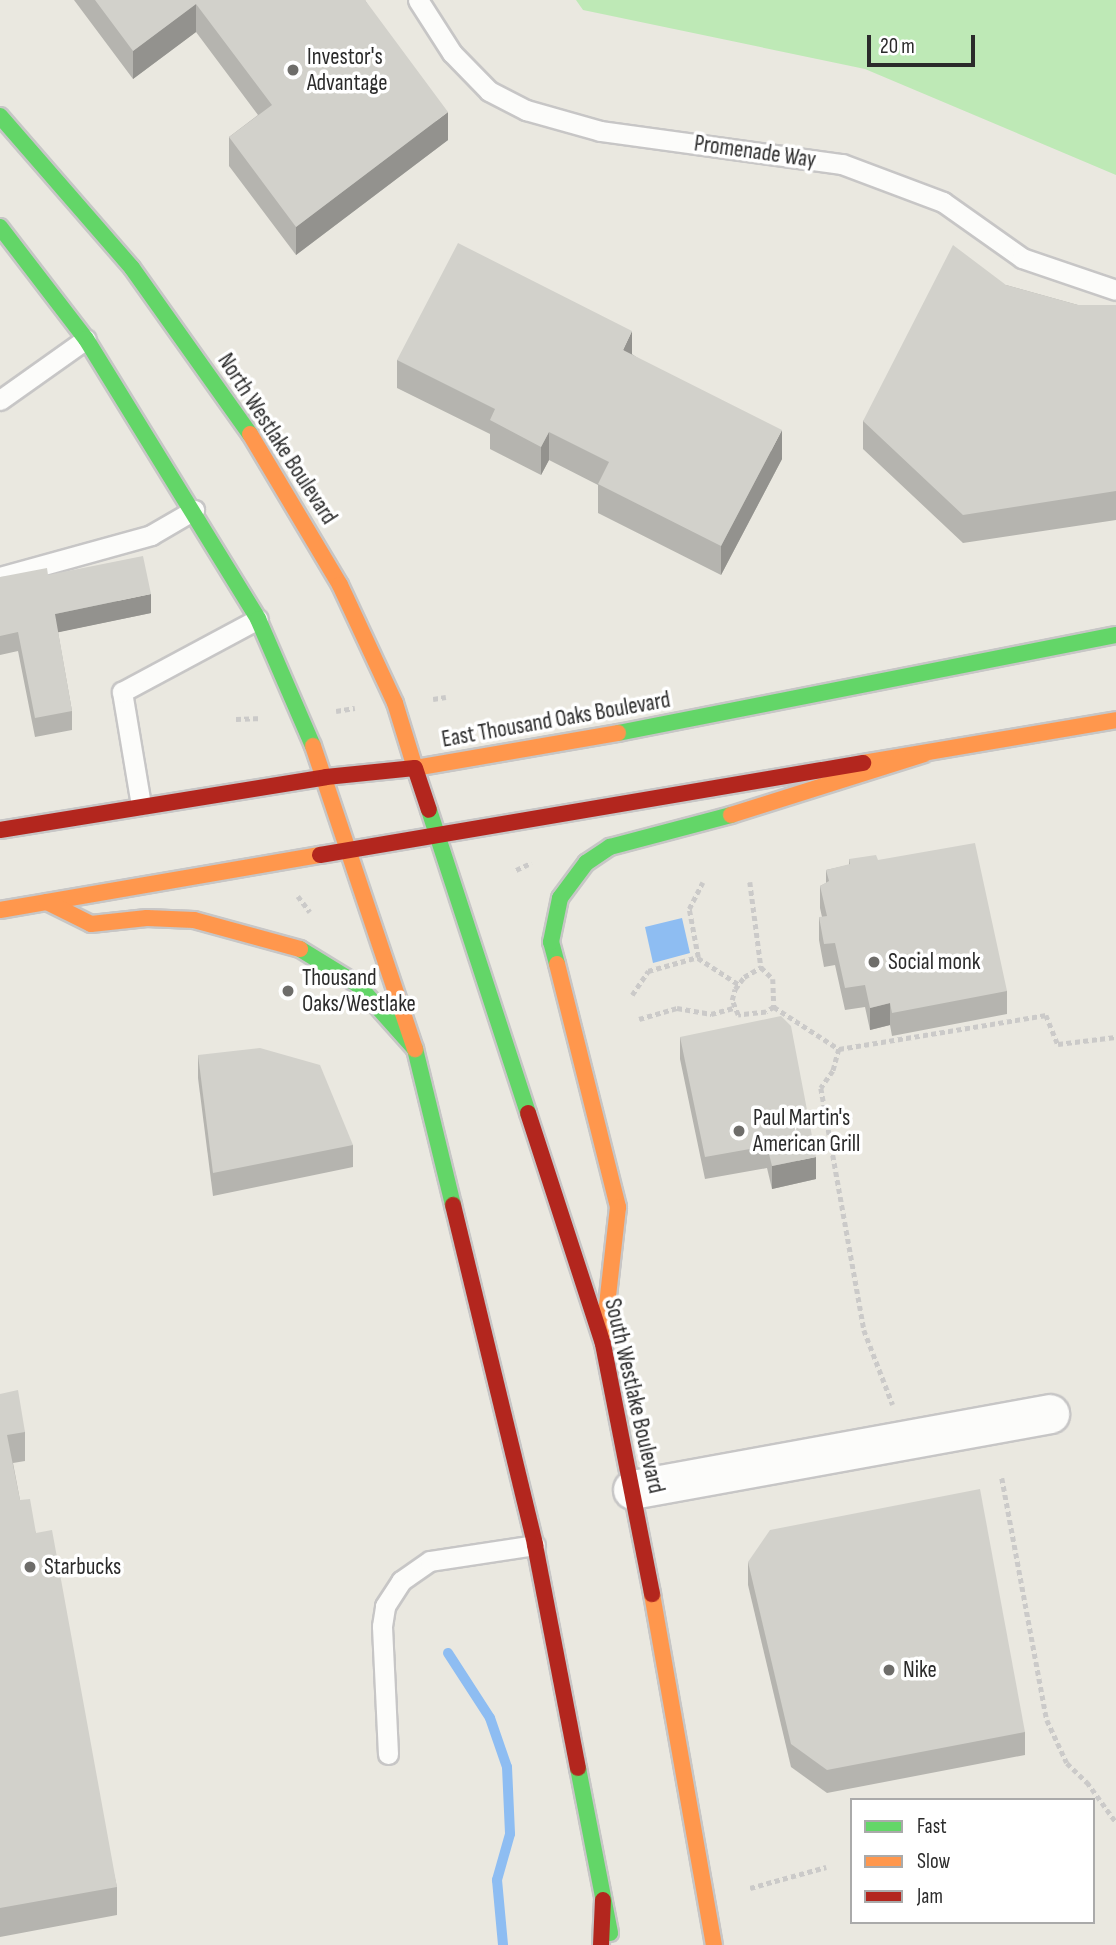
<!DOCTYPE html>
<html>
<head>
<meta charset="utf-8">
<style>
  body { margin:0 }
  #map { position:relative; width:1116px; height:1945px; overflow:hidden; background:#eae8e0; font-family:"Sofia Sans Condensed",sans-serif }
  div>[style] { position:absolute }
  .green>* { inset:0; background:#bee9b6 }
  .water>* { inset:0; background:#8ebdf2 }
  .stream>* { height:10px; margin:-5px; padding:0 5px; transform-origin:5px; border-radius:5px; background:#8ebdf2 }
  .path>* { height:4.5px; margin-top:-2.25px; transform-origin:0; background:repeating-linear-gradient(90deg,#cbcac9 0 5px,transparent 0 8.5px) }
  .roads { filter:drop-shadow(2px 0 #c7c6c6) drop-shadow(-2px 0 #c7c6c6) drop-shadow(0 2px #c7c6c6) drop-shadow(0 -2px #c7c6c6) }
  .lane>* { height:19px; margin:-9.5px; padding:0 9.5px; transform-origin:9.5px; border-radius:9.5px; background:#fcfcfa }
  .street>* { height:38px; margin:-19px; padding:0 19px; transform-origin:19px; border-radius:19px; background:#fcfcfa }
  .fast>* { height:16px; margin:-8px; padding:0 8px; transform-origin:8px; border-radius:8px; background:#63d668 }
  .slow>* { height:16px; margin:-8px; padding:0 8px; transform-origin:8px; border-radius:8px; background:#ff974d }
  .jam>* { height:16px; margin:-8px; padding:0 8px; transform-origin:8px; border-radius:8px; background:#b3261e }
  .wall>* { inset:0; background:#b5b4af }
  .shaded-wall>* { inset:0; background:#93928e }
  .building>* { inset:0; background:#d2d1cb }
  .dots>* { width:19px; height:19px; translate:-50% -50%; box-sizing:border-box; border:4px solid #fff; border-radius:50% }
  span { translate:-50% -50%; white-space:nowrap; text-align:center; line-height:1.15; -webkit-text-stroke:7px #fff; paint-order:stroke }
  .poi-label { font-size:23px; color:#2b2b2b }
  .left { translate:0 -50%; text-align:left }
  .street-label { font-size:23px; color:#2b2b2b }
  .legend { position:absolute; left:850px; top:1798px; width:245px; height:126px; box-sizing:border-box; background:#fff; border:2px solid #aaa; margin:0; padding:9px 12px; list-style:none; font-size:21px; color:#2b2b2b }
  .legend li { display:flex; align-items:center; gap:14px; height:35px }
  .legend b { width:35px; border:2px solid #aaa }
  .scale { position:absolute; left:867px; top:35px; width:108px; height:32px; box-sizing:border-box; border:4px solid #2b2b2b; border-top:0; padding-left:9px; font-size:21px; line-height:24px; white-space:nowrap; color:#2b2b2b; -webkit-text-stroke:5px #fff; paint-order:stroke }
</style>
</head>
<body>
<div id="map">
  <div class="green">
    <div style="clip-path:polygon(576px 0,1116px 0,1116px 175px,865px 69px,583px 10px)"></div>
  </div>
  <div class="water">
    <div style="clip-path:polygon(682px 918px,690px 953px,653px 963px,645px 927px)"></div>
  </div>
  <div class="stream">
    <div style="left:448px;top:1653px;width:77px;rotate:57.1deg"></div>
    <div style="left:490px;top:1718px;width:52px;rotate:70.9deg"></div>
    <div style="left:507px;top:1767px;width:67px;rotate:87.4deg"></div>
    <div style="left:510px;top:1834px;width:48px;rotate:105.8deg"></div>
    <div style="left:497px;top:1880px;width:65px;rotate:84.7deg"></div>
  </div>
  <div class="path">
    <div style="left:433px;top:699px;width:13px;rotate:-9deg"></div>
    <div style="left:336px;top:711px;width:19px;rotate:-9deg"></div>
    <div style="left:236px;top:719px;width:25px;rotate:-2deg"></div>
    <div style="left:516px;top:870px;width:17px;rotate:-25deg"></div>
    <div style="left:750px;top:882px;width:86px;rotate:82.6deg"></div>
    <div style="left:298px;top:896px;width:20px;rotate:53deg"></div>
    <div style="left:698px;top:958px;width:48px;rotate:33deg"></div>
    <div style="left:761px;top:967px;width:17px;rotate:45deg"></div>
    <div style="left:773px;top:979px;width:28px;rotate:88deg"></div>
    <div style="left:774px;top:1007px;width:9px;rotate:148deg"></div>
    <div style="left:766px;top:1012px;width:28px;rotate:174deg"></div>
    <div style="left:738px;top:1015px;width:16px;rotate:-112deg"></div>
    <div style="left:732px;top:1000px;width:11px;rotate:-75deg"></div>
    <div style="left:735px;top:989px;width:15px;rotate:-53deg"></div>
    <div style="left:744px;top:977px;width:20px;rotate:-30deg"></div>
    <div style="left:632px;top:995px;width:29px;rotate:-56deg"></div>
    <div style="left:648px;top:971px;width:52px;rotate:-15.6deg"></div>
    <div style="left:698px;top:957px;width:49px;rotate:-100.6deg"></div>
    <div style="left:689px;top:909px;width:30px;rotate:-63deg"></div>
    <div style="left:774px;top:1007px;width:77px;rotate:32.9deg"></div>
    <div style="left:839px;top:1049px;width:210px;rotate:-9.3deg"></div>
    <div style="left:1046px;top:1015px;width:31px;rotate:68deg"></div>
    <div style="left:1058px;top:1044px;width:58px;rotate:-6.9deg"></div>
    <div style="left:639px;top:1019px;width:40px;rotate:-16deg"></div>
    <div style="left:677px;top:1008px;width:35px;rotate:10deg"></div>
    <div style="left:711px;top:1014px;width:23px;rotate:-15deg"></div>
    <div style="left:839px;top:1049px;width:23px;rotate:105deg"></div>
    <div style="left:833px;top:1071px;width:21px;rotate:125deg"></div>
    <div style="left:821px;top:1088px;width:246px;rotate:79.9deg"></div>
    <div style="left:864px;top:1330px;width:80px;rotate:68.9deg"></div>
    <div style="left:1002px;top:1478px;width:246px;rotate:79.5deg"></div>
    <div style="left:1047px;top:1720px;width:47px;rotate:65.1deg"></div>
    <div style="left:1067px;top:1763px;width:28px;rotate:44deg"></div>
    <div style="left:1087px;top:1782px;width:49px;rotate:54.1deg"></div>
    <div style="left:750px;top:1888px;width:79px;rotate:-15.4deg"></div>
  </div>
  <div class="roads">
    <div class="lane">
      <div style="left:418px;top:0;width:63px;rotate:57.3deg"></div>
      <div style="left:452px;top:53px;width:53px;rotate:45.8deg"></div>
      <div style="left:489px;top:91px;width:42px;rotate:27.2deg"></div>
      <div style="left:526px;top:110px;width:77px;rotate:15.8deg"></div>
      <div style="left:600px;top:131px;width:244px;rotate:7.8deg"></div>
      <div style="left:842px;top:164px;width:108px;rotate:20.6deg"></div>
      <div style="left:943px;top:202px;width:97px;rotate:35.3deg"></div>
      <div style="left:1022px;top:258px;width:99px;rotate:18.8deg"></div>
      <div style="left:0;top:400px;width:105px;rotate:-35.3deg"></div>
      <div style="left:0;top:577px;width:157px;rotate:-15.5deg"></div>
      <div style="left:151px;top:535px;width:50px;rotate:-30.2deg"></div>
      <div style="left:141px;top:805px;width:115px;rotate:-99.5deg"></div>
      <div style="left:122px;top:692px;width:154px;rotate:-28.2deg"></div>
      <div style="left:388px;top:1754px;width:128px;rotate:-92.7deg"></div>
      <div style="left:382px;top:1626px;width:20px;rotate:-81deg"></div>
      <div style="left:385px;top:1606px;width:30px;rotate:-57deg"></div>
      <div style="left:401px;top:1581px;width:35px;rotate:-35deg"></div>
      <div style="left:430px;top:1561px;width:106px;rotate:-8.7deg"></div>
    </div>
    <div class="street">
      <div style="left:633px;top:1490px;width:424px;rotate:-10.3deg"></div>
    </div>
    <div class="fast">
      <div style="left:0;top:116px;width:201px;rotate:49deg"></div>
      <div style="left:132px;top:268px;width:204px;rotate:54.6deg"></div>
      <div style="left:0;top:227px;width:141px;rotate:52.5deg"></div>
      <div style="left:86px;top:339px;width:329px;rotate:58.4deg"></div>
      <div style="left:258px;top:619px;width:138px;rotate:66.6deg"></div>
      <div style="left:618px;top:733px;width:508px;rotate:-11.13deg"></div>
      <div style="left:429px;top:810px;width:319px;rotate:71.9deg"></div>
      <div style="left:300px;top:949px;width:67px;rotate:31.6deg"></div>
      <div style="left:357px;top:984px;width:87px;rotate:48.3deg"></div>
      <div style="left:415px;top:1049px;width:161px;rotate:76.3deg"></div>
      <div style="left:557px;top:964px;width:23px;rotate:-105deg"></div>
      <div style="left:551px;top:942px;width:45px;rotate:-78.4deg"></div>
      <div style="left:560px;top:898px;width:44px;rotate:-53.4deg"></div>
      <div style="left:586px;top:863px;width:29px;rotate:-34deg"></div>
      <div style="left:610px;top:847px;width:125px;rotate:-14.8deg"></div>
      <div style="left:578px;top:1768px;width:168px;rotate:79deg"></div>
    </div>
    <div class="slow">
      <div style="left:250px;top:434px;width:176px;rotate:59.2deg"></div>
      <div style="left:340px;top:585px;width:130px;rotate:65deg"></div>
      <div style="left:395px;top:703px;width:68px;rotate:72.9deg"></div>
      <div style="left:415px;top:768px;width:206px;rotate:-9.8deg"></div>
      <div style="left:313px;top:746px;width:320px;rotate:71.4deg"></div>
      <div style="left:863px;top:763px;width:257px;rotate:-9.6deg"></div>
      <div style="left:731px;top:815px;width:202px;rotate:-17.5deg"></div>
      <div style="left:47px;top:902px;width:277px;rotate:-9.8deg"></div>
      <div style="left:0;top:910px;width:48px;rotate:-9.7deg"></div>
      <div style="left:47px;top:902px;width:49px;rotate:26.6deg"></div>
      <div style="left:91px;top:924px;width:56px;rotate:-6.1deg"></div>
      <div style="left:147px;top:918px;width:47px;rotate:2.4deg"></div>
      <div style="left:194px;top:920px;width:110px;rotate:15.3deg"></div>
      <div style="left:557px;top:964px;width:251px;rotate:75.9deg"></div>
      <div style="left:618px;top:1207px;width:126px;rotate:96.4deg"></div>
      <div style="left:652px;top:1594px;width:356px;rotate:80deg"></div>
    </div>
    <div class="jam">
      <div style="left:0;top:830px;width:330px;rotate:-9.2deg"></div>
      <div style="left:326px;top:777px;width:89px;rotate:-5.8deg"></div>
      <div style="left:415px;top:768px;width:44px;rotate:71.6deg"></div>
      <div style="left:320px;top:855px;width:551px;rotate:-9.62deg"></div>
      <div style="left:528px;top:1113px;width:243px;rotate:72deg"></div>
      <div style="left:603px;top:1344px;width:255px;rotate:78.9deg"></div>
      <div style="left:453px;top:1205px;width:350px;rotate:76.4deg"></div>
      <div style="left:535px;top:1545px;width:227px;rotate:79.1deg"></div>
      <div style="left:601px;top:1945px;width:45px;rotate:-87.5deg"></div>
    </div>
  </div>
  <div class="wall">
    <div style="clip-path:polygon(74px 0,365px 0,448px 140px,296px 255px,229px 166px,229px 137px,258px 115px,196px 32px,133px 79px)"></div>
    <div style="clip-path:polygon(1006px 285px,1078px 305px,1116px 305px,1116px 520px,963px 543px,863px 449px,863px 421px)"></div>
    <div style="clip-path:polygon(632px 354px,782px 459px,721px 575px,598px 513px,598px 485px,549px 460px,541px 475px,490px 449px,490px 434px,397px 388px,397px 360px)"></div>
    <div style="clip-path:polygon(48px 575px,151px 613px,58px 632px,72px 711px,72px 730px,35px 737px,18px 651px,0 655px,0 577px)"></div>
    <div style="clip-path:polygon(849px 859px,878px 860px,1007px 991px,1007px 1014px,892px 1036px,890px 1025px,870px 1030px,865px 1007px,845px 1010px,835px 965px,824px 967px,819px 940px,819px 917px,822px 917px,820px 908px,820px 886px,826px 883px,826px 870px,849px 865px)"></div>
    <div style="clip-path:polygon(680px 1037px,816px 1179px,772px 1189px,767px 1168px,705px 1179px,680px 1059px)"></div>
    <div style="clip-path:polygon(198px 1055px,353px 1145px,353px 1167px,213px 1196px,198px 1078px)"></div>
    <div style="clip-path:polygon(0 1394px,25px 1432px,25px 1461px,13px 1463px,20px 1500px,36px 1533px,117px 1887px,117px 1915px,0 1937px)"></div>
    <div style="clip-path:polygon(748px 1562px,1025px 1732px,1025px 1755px,827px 1793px,791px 1767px,748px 1585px)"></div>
  </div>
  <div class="shaded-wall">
    <div style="clip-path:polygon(196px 4px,196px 32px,133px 79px,133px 51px)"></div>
    <div style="clip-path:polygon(448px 112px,448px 140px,296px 255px,296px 227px)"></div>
    <div style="clip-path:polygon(632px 331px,632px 360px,623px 350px)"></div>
    <div style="clip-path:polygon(782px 430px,782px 459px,721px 575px,721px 546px)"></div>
    <div style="clip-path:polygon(549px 432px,549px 460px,541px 475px,541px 447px)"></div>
    <div style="clip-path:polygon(151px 594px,151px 613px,55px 633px,55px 614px)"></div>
    <div style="clip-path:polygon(890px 1003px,890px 1025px,870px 1030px,870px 1008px)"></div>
    <div style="clip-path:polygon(816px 1157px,816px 1179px,772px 1189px,772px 1166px)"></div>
  </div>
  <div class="building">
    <div style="clip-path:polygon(95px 0,365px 0,448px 112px,296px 227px,229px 137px,272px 105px,196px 4px,133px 51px)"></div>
    <div style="clip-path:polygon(458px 243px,632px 331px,623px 350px,782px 430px,721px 546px,598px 484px,609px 462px,549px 432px,541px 447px,490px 420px,495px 409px,397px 360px)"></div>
    <div style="clip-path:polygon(953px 245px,1006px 285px,1078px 305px,1116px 305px,1116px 491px,963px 515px,863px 421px)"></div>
    <div style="clip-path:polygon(143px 556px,151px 594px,55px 614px,72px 711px,35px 718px,18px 632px,0 636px,0 577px,47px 568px,48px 575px)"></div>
    <div style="clip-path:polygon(975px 843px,1007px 991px,892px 1013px,890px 1003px,870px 1008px,865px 985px,845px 988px,835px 943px,824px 944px,819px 917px,827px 916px,820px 886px,829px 881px,826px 870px,850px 864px,849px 859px,876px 855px,878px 860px)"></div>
    <div style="clip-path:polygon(781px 1016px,791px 1026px,816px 1157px,772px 1166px,767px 1146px,705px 1157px,680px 1037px)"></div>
    <div style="clip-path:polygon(260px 1048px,320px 1065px,353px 1145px,213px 1173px,198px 1055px)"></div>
    <div style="clip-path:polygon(18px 1390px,25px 1432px,7px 1435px,20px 1500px,30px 1499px,36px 1533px,52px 1530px,117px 1887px,0 1908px,0 1394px)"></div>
    <div style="clip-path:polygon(980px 1489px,1025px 1732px,827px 1770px,791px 1744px,748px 1562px,770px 1530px)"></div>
  </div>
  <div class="dots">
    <div style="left:293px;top:70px;background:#6e6d6a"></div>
    <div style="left:874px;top:962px;background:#6e6d6a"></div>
    <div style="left:288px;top:991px;background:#6e6d6a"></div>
    <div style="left:739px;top:1131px;background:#6e6d6a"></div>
    <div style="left:30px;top:1567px;background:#6e6d6a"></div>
    <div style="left:889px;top:1670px;background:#6e6d6a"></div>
  </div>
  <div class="poi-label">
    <span class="left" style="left:307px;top:70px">Investor's<br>Advantage</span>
    <span class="left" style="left:888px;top:962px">Social monk</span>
    <span class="left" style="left:302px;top:991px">Thousand<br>Oaks/Westlake</span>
    <span class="left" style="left:753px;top:1131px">Paul Martin's<br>American Grill</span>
    <span class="left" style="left:44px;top:1567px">Starbucks</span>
    <span class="left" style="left:903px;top:1670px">Nike</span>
  </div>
  <div class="street-label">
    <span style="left:755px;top:152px;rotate:8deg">Promenade Way</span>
    <span style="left:277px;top:439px;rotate:57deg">North Westlake Boulevard</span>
    <span style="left:556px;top:720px;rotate:-10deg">East Thousand Oaks Boulevard</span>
    <span style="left:634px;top:1396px;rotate:77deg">South Westlake Boulevard</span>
  </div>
  <ul class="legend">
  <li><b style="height:9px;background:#63d668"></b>Fast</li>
  <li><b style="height:9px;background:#ff974d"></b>Slow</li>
  <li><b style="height:9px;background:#b3261e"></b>Jam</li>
  </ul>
  <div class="scale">20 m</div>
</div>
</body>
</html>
